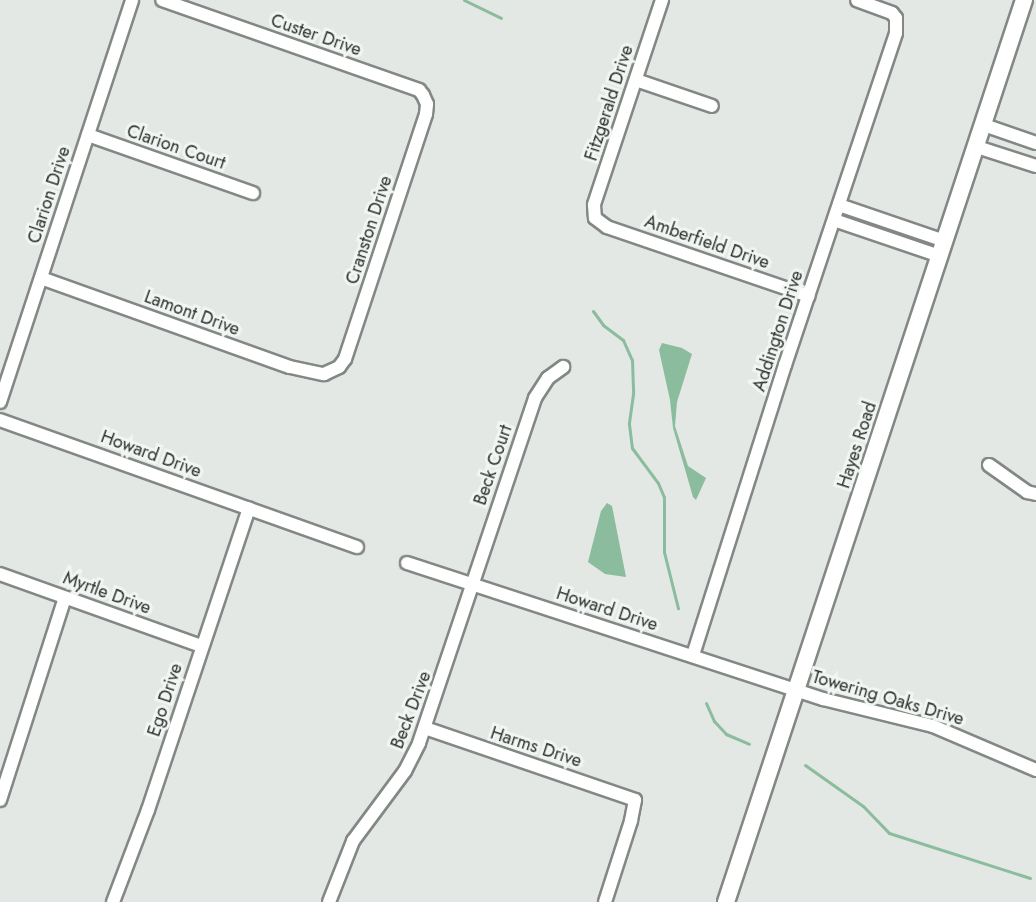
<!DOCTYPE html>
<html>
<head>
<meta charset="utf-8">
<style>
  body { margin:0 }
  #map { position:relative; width:1036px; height:902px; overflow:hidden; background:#e3e8e5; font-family:Jost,sans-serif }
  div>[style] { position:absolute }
  .water>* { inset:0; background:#8bbc9e }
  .stream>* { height:3px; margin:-1.5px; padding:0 1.5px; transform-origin:1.5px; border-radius:1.5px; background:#8bbc9e }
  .roads { filter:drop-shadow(2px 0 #838885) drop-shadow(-2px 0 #838885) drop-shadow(0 2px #838885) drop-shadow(0 -2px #838885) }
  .street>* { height:12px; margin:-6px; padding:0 6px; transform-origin:6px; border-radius:6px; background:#fff }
  .secondary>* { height:16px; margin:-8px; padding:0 8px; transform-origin:8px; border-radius:8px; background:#fff }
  span { translate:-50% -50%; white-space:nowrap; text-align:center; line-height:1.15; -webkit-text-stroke:6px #f1f6f2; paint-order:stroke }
  .street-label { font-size:18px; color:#2e302f }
</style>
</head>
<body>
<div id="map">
  <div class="water">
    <div style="clip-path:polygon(662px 343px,682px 348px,692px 354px,677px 402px,675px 426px,688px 466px,706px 478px,696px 500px,693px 497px,673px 428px,670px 400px,659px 350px)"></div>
    <div style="clip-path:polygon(607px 503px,612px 506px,626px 577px,605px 574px,588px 562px,601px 511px)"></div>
  </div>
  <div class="stream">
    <div style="left:464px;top:0;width:41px;rotate:25.9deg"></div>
    <div style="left:593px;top:311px;width:17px;rotate:54deg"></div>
    <div style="left:603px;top:325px;width:25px;rotate:37deg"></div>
    <div style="left:623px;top:340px;width:22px;rotate:66deg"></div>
    <div style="left:632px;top:360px;width:34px;rotate:88deg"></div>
    <div style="left:633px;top:394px;width:30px;rotate:98deg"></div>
    <div style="left:629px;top:424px;width:24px;rotate:83deg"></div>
    <div style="left:632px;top:448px;width:44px;rotate:53.4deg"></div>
    <div style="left:658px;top:483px;width:15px;rotate:67deg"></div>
    <div style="left:664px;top:497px;width:55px;rotate:90deg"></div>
    <div style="left:664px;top:552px;width:58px;rotate:76deg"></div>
    <div style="left:706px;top:703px;width:20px;rotate:66deg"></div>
    <div style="left:714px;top:721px;width:18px;rotate:47deg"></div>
    <div style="left:726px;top:734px;width:25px;rotate:23deg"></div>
    <div style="left:805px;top:765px;width:71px;rotate:35.3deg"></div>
    <div style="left:863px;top:806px;width:37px;rotate:46deg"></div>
    <div style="left:889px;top:833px;width:148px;rotate:17.7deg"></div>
  </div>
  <div class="roads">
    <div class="street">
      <div style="left:662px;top:0;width:216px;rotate:108.4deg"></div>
      <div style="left:594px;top:205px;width:13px;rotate:86deg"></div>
      <div style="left:595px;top:218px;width:15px;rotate:37deg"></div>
      <div style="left:607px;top:227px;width:213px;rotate:18.9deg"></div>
      <div style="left:636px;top:80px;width:80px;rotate:18.9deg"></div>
      <div style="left:984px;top:125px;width:55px;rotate:19.1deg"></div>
      <div style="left:88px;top:135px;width:175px;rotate:19.4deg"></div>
      <div style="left:977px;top:147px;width:62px;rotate:17.9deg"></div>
      <div style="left:839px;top:205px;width:112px;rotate:18.8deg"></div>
      <div style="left:834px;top:220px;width:112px;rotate:18.8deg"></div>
      <div style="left:41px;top:278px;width:264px;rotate:19.7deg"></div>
      <div style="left:290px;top:367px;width:35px;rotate:12deg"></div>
      <div style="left:324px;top:374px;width:17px;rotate:-25deg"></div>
      <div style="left:339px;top:367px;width:10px;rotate:-53deg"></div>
      <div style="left:345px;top:359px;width:258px;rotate:-71.7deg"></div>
      <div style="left:426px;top:114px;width:10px;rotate:-84deg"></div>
      <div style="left:427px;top:104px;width:10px;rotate:-114deg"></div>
      <div style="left:423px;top:95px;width:6px;rotate:-129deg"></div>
      <div style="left:419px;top:90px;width:272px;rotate:-160.7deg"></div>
      <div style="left:0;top:402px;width:423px;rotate:-71.8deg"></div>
      <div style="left:0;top:420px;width:379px;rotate:19.6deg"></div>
      <div style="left:989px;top:465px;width:47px;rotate:35.4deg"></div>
      <div style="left:1027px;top:492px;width:9px;rotate:13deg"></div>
      <div style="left:407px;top:563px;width:438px;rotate:18.1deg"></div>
      <div style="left:823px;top:699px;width:113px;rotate:13.8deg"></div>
      <div style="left:933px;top:726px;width:112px;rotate:23.1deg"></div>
      <div style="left:0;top:574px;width:214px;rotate:19.7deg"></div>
      <div style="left:693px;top:655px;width:304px;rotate:-72.4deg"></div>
      <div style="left:785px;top:365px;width:350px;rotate:-71.5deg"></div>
      <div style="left:896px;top:33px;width:15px;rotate:-90deg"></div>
      <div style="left:896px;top:18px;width:6px;rotate:-129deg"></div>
      <div style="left:892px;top:13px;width:37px;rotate:-160deg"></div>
      <div style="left:425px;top:728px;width:222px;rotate:18.9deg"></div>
      <div style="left:635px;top:800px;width:21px;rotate:101deg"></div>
      <div style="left:631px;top:821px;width:85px;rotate:107.8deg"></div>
      <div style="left:0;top:800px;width:212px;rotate:-72.2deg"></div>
      <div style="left:113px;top:902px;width:98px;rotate:-69.2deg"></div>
      <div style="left:148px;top:810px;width:318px;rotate:-71.5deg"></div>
      <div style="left:329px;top:902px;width:66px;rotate:-68.5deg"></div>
      <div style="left:353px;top:841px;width:87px;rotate:-53.4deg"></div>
      <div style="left:405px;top:771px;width:31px;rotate:-63deg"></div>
      <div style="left:419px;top:743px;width:364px;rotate:-71.4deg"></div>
      <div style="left:535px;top:398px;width:24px;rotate:-57deg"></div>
      <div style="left:548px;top:378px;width:19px;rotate:-36deg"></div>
    </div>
    <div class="secondary">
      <div style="left:726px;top:902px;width:950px;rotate:-71.72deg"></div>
    </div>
  </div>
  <div class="street-label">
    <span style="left:316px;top:35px;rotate:19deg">Custer Drive</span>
    <span style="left:609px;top:103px;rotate:-72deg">Fitzgerald Drive</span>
    <span style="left:176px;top:147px;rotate:19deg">Clarion Court</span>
    <span style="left:49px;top:195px;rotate:-72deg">Clarion Drive</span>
    <span style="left:369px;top:230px;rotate:-72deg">Cranston Drive</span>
    <span style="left:707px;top:242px;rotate:19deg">Amberfield Drive</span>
    <span style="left:192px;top:313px;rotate:20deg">Lamont Drive</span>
    <span style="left:778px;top:331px;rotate:-72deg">Addington Drive</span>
    <span style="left:857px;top:445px;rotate:-72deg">Hayes Road</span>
    <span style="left:151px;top:454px;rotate:20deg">Howard Drive</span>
    <span style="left:493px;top:465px;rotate:-71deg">Beck Court</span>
    <span style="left:107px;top:593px;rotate:20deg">Myrtle Drive</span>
    <span style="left:607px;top:609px;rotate:18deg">Howard Drive</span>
    <span style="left:888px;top:698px;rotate:16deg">Towering Oaks Drive</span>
    <span style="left:165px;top:700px;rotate:-72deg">Ego Drive</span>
    <span style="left:411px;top:710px;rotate:-69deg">Beck Drive</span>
    <span style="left:536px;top:747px;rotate:18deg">Harms Drive</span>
  </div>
</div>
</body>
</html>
